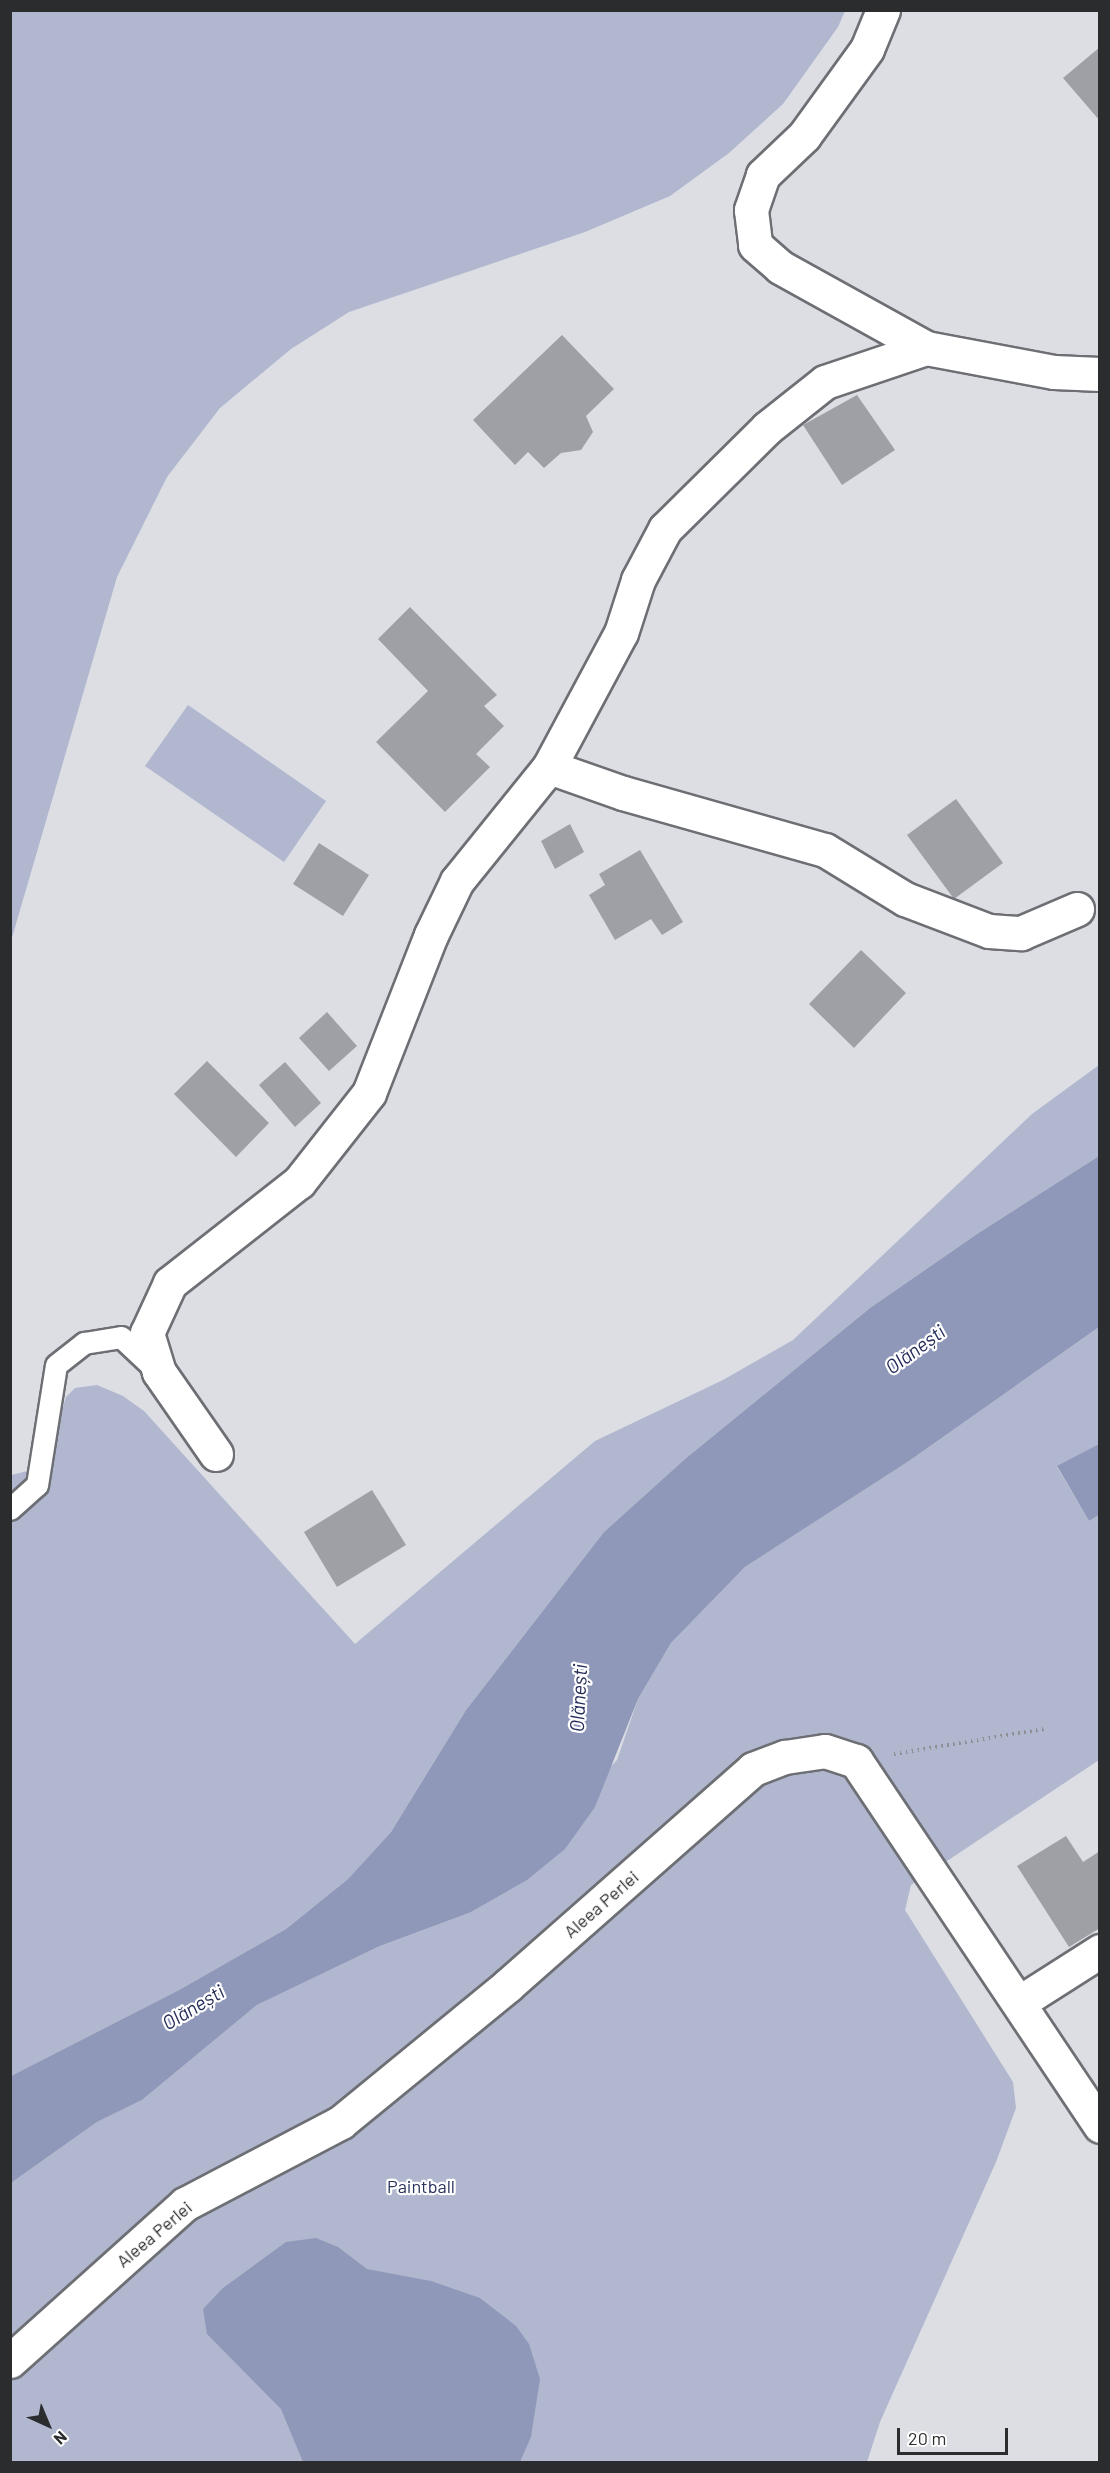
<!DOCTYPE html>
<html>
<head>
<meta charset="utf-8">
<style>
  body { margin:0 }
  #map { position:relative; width:1110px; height:2473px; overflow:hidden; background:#dcdee4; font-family:Barlow,sans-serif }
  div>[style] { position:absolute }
  .green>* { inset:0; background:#b0b7cf }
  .water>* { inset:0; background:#8f98b8 }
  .building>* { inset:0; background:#9ea0a6 }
  .path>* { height:4px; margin-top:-2px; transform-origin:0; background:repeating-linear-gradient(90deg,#8f9095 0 1.5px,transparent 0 6px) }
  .roads { filter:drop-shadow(2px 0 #6d6f74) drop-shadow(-2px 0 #6d6f74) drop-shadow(0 2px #6d6f74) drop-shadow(0 -2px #6d6f74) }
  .service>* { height:21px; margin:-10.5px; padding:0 10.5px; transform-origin:10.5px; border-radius:10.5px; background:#fff }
  .minor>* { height:33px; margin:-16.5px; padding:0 16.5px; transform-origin:16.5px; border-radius:16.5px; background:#fff }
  span { translate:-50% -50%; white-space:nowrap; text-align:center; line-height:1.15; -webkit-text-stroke:4.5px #fff; paint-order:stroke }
  .street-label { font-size:18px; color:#2b2c2e }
  .park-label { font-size:18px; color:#29325e }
  .water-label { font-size:20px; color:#252d59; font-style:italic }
  .frame { position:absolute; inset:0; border:12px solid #2b2c2e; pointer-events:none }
  .north { position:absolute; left:18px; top:2395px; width:60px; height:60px; -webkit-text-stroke:4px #fff; paint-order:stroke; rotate:136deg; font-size:16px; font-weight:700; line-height:24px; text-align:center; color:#2b2c2e }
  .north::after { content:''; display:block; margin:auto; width:21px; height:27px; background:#2b2c2e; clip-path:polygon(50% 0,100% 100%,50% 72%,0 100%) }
  .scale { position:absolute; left:897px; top:2428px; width:111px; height:27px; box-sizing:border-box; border:3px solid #2b2c2e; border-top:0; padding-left:8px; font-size:18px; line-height:21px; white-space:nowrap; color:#2b2c2e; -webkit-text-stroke:4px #fff; paint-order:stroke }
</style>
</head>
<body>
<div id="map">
  <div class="green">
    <div style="clip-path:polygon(11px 10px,845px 11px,838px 27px,783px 104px,729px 153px,670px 196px,585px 232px,349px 312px,291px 349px,220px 408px,167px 477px,117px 577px,11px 941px)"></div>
    <div style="clip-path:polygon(188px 705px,326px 801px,284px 862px,145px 766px)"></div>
    <div style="clip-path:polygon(1099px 1065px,1099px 1156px,977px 1234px,870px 1308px,685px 1459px,604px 1532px,466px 1710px,391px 1832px,348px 1879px,286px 1929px,179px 1990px,11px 2076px,11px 1475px,32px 1470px,48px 1455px,66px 1397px,75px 1388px,97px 1385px,123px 1396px,144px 1411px,355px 1644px,595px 1441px,723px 1380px,793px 1340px,1032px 1114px)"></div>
    <div style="clip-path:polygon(1099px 1327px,1099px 1444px,1057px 1467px,1089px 1521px,1099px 1515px,1099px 1760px,911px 1885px,905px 1910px,1013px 2082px,1016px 2108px,996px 2162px,880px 2422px,867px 2462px,11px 2462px,11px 2183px,97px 2122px,142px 2100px,257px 2005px,380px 1946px,469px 1913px,617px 1760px,638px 1699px,671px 1643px,745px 1567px,909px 1461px)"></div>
  </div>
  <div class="water">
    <div style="clip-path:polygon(1099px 1156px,1099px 1327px,909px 1461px,745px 1567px,671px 1643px,638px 1699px,595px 1807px,565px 1849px,527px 1880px,469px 1913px,380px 1946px,257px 2005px,142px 2100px,97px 2122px,11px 2183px,11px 2076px,179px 1990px,286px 1929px,348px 1879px,391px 1832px,466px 1710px,604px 1532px,685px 1459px,870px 1308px,977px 1234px)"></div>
    <div style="clip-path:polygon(1099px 1444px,1099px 1515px,1089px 1521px,1057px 1466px)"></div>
    <div style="clip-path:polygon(316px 2238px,338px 2247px,367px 2269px,431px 2281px,480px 2298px,516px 2326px,529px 2344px,540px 2379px,531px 2437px,520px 2462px,303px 2462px,281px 2409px,207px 2334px,203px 2309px,223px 2288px,286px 2242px)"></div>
  </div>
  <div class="building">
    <div style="clip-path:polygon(1100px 47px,1100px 121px,1063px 78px)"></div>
    <div style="clip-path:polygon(562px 335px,614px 389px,586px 416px,593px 432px,581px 450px,561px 453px,544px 468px,528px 452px,515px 465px,473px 420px)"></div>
    <div style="clip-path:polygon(857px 395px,895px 450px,842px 485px,803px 425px)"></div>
    <div style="clip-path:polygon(410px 607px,497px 695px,484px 706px,504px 726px,476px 754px,490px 767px,445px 812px,376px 742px,428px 691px,378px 639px)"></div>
    <div style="clip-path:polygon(956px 799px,1003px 863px,954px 899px,907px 835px)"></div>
    <div style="clip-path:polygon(570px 824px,584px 852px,555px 869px,541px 841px)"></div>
    <div style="clip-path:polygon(319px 843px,369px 875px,343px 916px,293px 884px)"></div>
    <div style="clip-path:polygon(640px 850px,683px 922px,662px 935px,651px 919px,615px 940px,589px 895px,605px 885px,599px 874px)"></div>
    <div style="clip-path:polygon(861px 950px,906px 993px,854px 1048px,809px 1004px)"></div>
    <div style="clip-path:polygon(327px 1012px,357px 1046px,329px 1071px,299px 1038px)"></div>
    <div style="clip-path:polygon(207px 1061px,269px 1123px,236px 1157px,174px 1094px)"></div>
    <div style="clip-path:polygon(285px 1062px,321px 1103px,295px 1127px,259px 1085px)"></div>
    <div style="clip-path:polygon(372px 1490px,406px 1545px,337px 1587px,304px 1532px)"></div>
    <div style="clip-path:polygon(1066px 1836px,1083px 1862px,1100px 1851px,1100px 1928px,1069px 1947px,1017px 1866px)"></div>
  </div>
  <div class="path">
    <div style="left:894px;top:1754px;width:152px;rotate:-9.5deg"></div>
  </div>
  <div class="roads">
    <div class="service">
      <div style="left:10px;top:1509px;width:36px;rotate:-42deg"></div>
      <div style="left:37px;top:1485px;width:121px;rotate:-81deg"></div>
      <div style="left:56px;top:1365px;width:36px;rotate:-38deg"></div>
      <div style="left:84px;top:1343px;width:37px;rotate:-9deg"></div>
      <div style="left:121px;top:1337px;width:48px;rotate:43.3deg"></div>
    </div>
    <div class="minor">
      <div style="left:883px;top:10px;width:42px;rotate:112.3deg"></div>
      <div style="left:867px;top:49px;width:107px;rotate:125.9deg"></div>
      <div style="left:804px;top:136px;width:57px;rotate:136.4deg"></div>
      <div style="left:763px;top:175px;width:37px;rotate:109deg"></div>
      <div style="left:751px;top:210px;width:35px;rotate:83deg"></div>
      <div style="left:755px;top:245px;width:33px;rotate:41deg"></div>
      <div style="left:780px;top:267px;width:167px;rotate:29deg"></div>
      <div style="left:549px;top:767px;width:78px;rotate:19.4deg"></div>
      <div style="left:623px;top:793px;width:210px;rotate:15.8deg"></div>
      <div style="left:825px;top:850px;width:94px;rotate:31.5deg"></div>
      <div style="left:905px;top:899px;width:90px;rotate:20.9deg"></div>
      <div style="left:989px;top:931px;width:32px;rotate:4deg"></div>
      <div style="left:1021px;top:933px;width:61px;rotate:-23.2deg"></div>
      <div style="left:216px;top:1454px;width:100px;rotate:-124.8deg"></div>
      <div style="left:159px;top:1372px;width:41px;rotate:-107.1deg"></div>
      <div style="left:147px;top:1333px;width:55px;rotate:-65.3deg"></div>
      <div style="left:170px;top:1283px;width:164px;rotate:-38.1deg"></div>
      <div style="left:299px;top:1182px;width:113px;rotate:-51.8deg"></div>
      <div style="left:369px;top:1093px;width:170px;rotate:-68.6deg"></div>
      <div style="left:431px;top:935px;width:60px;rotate:-64.3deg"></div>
      <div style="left:457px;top:881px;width:146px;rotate:-51.1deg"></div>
      <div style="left:549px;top:767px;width:152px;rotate:-61.8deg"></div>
      <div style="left:621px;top:633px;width:56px;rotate:-72.2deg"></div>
      <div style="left:638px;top:580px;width:58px;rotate:-62.1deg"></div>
      <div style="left:665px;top:529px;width:144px;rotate:-44.7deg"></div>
      <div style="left:767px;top:428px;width:74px;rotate:-38.4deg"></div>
      <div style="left:825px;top:382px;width:107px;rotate:-18.6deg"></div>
      <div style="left:926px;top:348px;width:130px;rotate:10.6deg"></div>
      <div style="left:1054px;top:372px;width:46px;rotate:2.5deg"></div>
      <div style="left:1020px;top:2002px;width:95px;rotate:-32.5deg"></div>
      <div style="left:10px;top:2361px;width:235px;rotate:-41.9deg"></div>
      <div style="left:185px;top:2204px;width:176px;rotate:-27.7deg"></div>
      <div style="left:341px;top:2122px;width:215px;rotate:-39.3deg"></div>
      <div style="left:507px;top:1986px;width:328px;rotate:-41.4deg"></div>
      <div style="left:753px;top:1769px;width:34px;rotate:-21deg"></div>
      <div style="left:785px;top:1757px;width:40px;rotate:-8.5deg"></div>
      <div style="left:825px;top:1751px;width:33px;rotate:18deg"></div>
      <div style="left:856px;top:1761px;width:439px;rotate:56.2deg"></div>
    </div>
  </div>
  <div class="street-label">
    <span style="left:601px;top:1904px;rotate:-41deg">Aleea Perlei</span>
    <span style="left:154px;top:2234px;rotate:-40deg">Aleea Perlei</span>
  </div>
  <div class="park-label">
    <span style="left:421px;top:2186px">Paintball</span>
  </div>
  <div class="water-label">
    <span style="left:915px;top:1349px;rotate:-36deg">Olănești</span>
    <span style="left:578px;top:1698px;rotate:-87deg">Olănești</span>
    <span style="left:193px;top:2007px;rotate:-31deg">Olănești</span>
  </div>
  <div class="frame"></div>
  <div class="north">N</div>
  <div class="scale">20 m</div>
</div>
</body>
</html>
